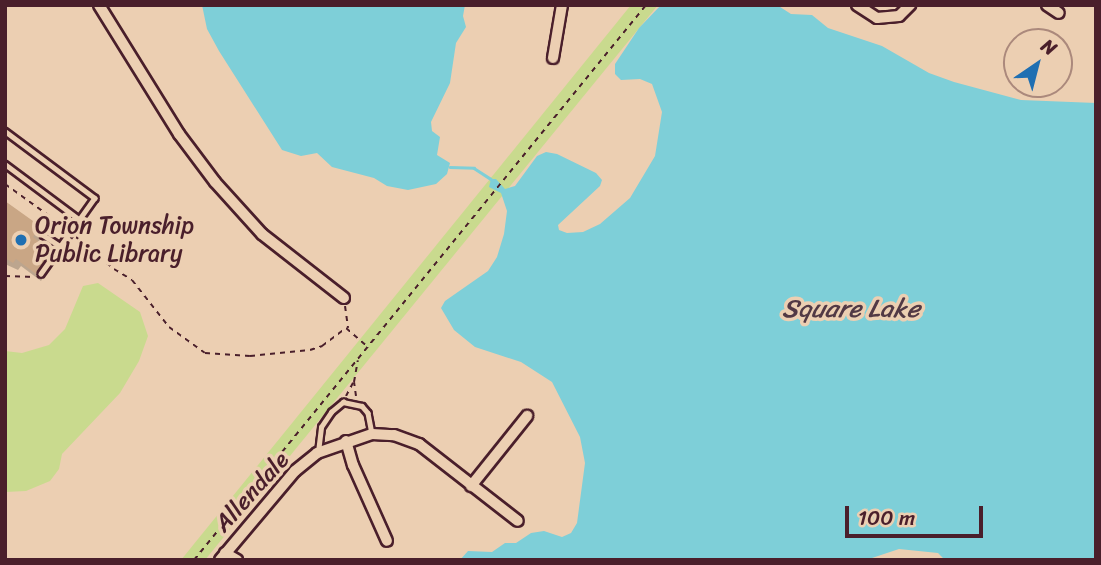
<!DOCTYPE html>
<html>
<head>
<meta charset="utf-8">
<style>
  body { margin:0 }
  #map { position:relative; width:1101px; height:565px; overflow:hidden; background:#eccfb2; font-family:Sriracha,sans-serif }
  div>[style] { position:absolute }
  .green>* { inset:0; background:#c9da8e }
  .water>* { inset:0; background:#7ecfd8 }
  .shadow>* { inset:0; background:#0003 }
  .stream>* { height:2.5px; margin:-1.25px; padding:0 1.25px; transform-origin:1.25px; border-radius:1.25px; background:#7ecfd8 }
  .building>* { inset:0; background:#c9a685 }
  .path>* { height:2px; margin-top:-1px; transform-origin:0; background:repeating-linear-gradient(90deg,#4a1f2b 0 5px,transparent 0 10px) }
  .roads { filter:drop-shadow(2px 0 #4a1f2b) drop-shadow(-2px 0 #4a1f2b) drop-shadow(0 2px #4a1f2b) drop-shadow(0 -2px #4a1f2b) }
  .lane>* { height:4.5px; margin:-2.25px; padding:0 2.25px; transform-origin:2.25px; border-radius:2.25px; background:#eccfb2 }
  .street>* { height:10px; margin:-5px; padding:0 5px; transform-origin:5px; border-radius:5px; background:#eccfb2 }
  .dots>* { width:19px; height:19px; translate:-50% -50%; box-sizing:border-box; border:4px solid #eccfb2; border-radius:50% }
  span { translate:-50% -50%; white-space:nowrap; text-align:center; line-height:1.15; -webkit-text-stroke:7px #eccfb2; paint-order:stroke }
  .poi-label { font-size:24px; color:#4a1f2b }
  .left { translate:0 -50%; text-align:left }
  .street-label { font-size:24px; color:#4a1f2b }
  .water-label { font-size:26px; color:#523945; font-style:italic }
  .frame { position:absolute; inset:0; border:7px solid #4a1f2b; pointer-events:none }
  .north { position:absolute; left:1003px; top:28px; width:70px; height:70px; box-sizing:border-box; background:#eccfb2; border:2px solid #ab897c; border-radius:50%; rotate:35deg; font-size:19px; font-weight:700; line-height:28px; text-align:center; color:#4a1f2b }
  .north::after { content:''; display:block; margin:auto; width:24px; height:32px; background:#1f6fb2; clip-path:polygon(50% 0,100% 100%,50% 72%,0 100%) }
  .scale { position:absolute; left:845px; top:506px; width:138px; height:32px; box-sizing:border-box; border:4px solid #4a1f2b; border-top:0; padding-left:9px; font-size:21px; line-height:24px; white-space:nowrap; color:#4a1f2b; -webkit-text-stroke:5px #eccfb2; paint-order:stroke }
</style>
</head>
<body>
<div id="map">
  <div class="green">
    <div style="clip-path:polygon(631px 5px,658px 5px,205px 560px,181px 560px)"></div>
    <div style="clip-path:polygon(98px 283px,140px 312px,148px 336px,139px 361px,120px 393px,62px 454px,59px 469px,50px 481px,26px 491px,5px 492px,5px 351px,22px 353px,49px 345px,65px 329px,83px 286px)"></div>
  </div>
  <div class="water">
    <div style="clip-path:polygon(202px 5px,465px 5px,463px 16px,466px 27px,456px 43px,450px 83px,431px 122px,432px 131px,440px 137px,437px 155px,450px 163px,447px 174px,436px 184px,408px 190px,387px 186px,374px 178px,332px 167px,317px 153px,301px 156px,282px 150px,219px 51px,207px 29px)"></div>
    <div style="clip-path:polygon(661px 5px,777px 5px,791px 14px,812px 15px,828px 28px,882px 46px,929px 73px,954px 82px,1021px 100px,1096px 103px,1096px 560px,945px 560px,938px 553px,899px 549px,866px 560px,460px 560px,468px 551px,492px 552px,505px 543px,516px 543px,531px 533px,544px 531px,562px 537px,571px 533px,577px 523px,585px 463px,580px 437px,552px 382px,521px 362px,475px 347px,454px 330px,441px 308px,445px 301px,488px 271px,497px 257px,504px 234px,507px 211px,501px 193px,489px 187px,491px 179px,496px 179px,505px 189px,515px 186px,537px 156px,546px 152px,557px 154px,596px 173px,602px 180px,600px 186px,558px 225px,559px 230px,567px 233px,583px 232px,600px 224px,630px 198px,655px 156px,662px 112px,652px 84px,640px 79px,621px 80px,615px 74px,615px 64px,639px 28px)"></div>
  </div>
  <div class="shadow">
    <div style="clip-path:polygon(5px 203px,39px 227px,43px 235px,38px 243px,51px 266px,41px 281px,21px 266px,18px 270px,5px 264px)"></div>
  </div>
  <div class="stream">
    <div style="left:450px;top:167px;width:24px;rotate:2deg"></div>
    <div style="left:474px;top:168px;width:20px;rotate:33deg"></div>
  </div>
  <div class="building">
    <div style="clip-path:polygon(5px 201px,40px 226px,33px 237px,42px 244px,38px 250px,47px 257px,36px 274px,16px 259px,13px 263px,5px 258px)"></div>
  </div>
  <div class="path">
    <div style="left:5px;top:184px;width:75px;rotate:35.8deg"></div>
    <div style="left:76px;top:237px;width:50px;rotate:40.1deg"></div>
    <div style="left:114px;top:269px;width:21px;rotate:31deg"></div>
    <div style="left:132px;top:280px;width:60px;rotate:51.8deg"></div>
    <div style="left:169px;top:327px;width:44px;rotate:35.8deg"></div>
    <div style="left:205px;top:353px;width:45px;rotate:3.8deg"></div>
    <div style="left:250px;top:356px;width:60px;rotate:-5.7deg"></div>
    <div style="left:310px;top:350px;width:13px;rotate:-18deg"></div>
    <div style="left:322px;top:346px;width:30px;rotate:-37deg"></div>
    <div style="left:346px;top:328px;width:29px;rotate:41deg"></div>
    <div style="left:5px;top:276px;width:30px;rotate:2deg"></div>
    <div style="left:345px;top:306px;width:22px;rotate:82deg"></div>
    <div style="left:346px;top:396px;width:15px;rotate:-62deg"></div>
    <div style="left:356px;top:396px;width:14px;rotate:-98deg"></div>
    <div style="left:354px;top:382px;width:22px;rotate:-80deg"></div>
    <div style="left:194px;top:560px;width:716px;rotate:-50.84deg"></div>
  </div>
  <div class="roads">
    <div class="lane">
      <div style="left:5px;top:131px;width:112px;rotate:36.7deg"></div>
      <div style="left:95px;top:198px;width:93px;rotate:125.4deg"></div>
      <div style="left:5px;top:164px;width:94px;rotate:36.7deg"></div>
      <div style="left:43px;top:235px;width:20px;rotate:33deg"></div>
      <div style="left:318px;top:452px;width:25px;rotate:-83deg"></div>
      <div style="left:321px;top:427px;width:18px;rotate:-56deg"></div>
      <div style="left:331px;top:412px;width:16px;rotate:-40deg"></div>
      <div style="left:343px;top:402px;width:19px;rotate:12deg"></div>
      <div style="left:362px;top:406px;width:9px;rotate:49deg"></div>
      <div style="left:368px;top:413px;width:20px;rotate:79deg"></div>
    </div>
    <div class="street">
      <div style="left:99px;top:5px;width:152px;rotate:58.2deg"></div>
      <div style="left:179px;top:134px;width:60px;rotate:53.1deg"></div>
      <div style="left:215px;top:182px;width:70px;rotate:47.9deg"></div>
      <div style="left:262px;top:234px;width:104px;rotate:38deg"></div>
      <div style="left:857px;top:5px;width:24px;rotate:33deg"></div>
      <div style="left:877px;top:18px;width:22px;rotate:-5deg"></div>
      <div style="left:899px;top:16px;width:16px;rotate:-45deg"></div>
      <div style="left:1047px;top:5px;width:14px;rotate:34deg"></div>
      <div style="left:553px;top:58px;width:54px;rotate:-80.4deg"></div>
      <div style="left:346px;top:441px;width:25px;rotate:74deg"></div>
      <div style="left:353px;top:465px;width:83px;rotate:65.9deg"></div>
      <div style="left:471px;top:486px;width:90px;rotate:-51.3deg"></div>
      <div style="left:225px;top:553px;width:14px;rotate:30deg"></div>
      <div style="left:220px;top:560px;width:116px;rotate:-49.9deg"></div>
      <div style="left:295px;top:471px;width:28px;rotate:-39deg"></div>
      <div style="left:317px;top:453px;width:58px;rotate:-19.1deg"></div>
      <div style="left:372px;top:434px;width:22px;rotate:3deg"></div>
      <div style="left:394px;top:435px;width:27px;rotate:20deg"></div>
      <div style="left:419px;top:444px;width:125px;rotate:37.9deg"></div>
    </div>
  </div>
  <div class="dots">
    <div style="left:21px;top:240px;background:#1f6fb2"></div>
  </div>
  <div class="poi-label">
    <span class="left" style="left:35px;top:240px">Orion Township<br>Public Library</span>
  </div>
  <div class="street-label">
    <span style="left:252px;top:492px;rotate:-48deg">Allendale</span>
  </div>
  <div class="water-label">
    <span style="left:851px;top:309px">Square Lake</span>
  </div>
  <div class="frame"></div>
  <div class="north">N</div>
  <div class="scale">100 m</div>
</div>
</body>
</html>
